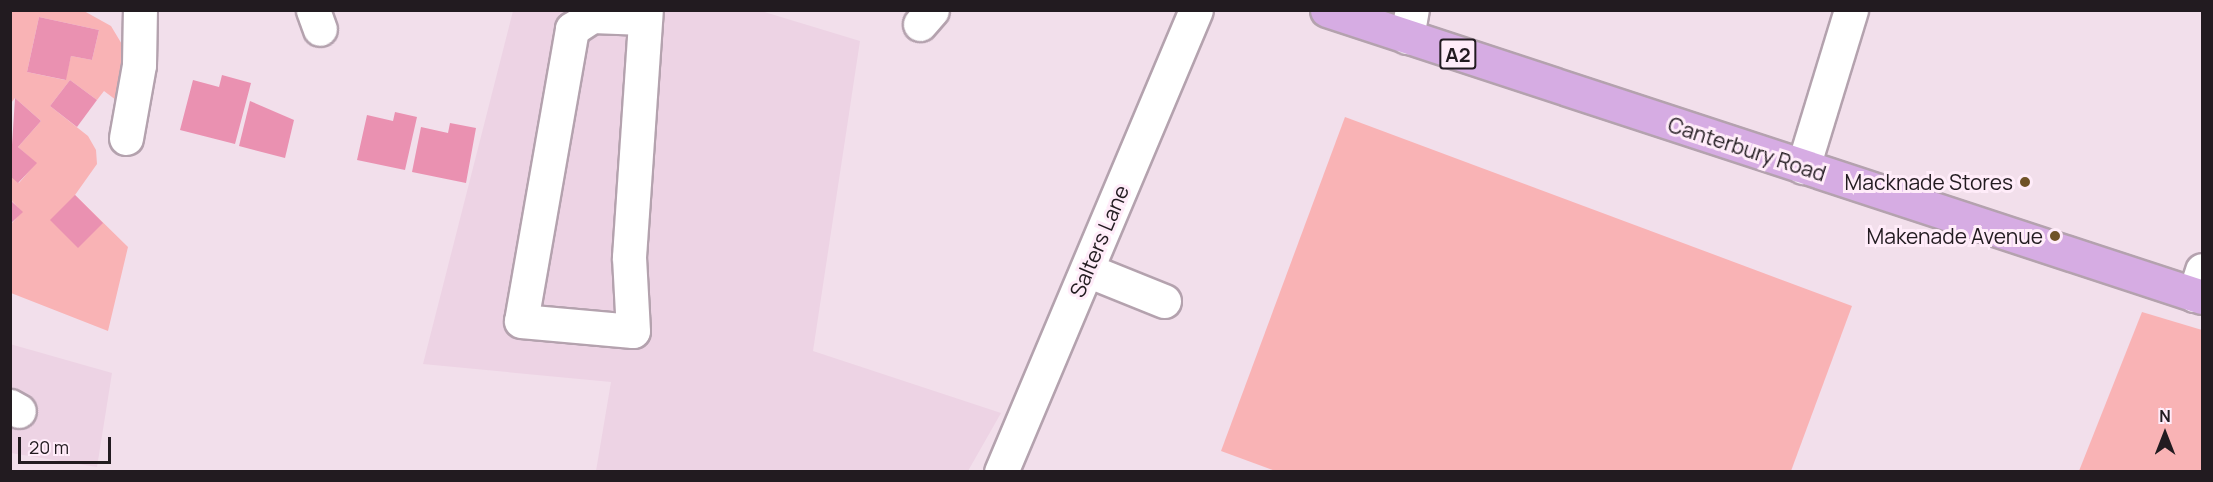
<!DOCTYPE html>
<html>
<head>
<meta charset="utf-8">
<style>
  body { margin:0 }
  #map { position:relative; width:2213px; height:482px; overflow:hidden; background:#f2dfeb; font-family:Manrope,sans-serif }
  div>[style] { position:absolute }
  .built>* { inset:0; background:#edd3e4 }
  .green>* { inset:0; background:#f9b3b5 }
  .building>* { inset:0; background:#ea91b1 }
  .roads { filter:drop-shadow(2px 0 #b4a2ae) drop-shadow(-2px 0 #b4a2ae) drop-shadow(0 2px #b4a2ae) drop-shadow(0 -2px #b4a2ae) }
  .minor>* { height:33px; margin:-16.5px; padding:0 16.5px; transform-origin:16.5px; border-radius:16.5px; background:#fff }
  .major>* { height:33px; margin:-16.5px; padding:0 16.5px; transform-origin:16.5px; border-radius:16.5px; background:#d6ace3 }
  .dots>* { width:16px; height:16px; translate:-50% -50%; box-sizing:border-box; border:3px solid #ffecf9; border-radius:50% }
  span { translate:-50% -50%; white-space:nowrap; text-align:center; line-height:1.15; -webkit-text-stroke:6px #ffecf9; paint-order:stroke }
  .shield-label span { padding:2px 4px; background:#ffecf9; border:2px solid; border-radius:4px; -webkit-text-stroke-width:0 }
  .shield-label { font-size:20px; color:#221b20; font-weight:700 }
  .street-label { font-size:21px; color:#221b20 }
  .poi-label { font-size:21px; color:#221b20 }
  .right { translate:-100% -50%; text-align:right }
  .frame { position:absolute; inset:0; border:12px solid #221b20; pointer-events:none }
  .north { position:absolute; left:2135px; top:404px; width:60px; height:60px; -webkit-text-stroke:4px #ffecf9; paint-order:stroke; rotate:0deg; font-size:16px; font-weight:700; line-height:24px; text-align:center; color:#221b20 }
  .north::after { content:''; display:block; margin:auto; width:21px; height:27px; background:#221b20; clip-path:polygon(50% 0,100% 100%,50% 72%,0 100%) }
  .scale { position:absolute; left:18px; top:437px; width:93px; height:27px; box-sizing:border-box; border:3px solid #221b20; border-top:0; padding-left:8px; font-size:18px; line-height:21px; white-space:nowrap; color:#221b20; -webkit-text-stroke:4px #ffecf9; paint-order:stroke }
</style>
</head>
<body>
<div id="map">
  <div class="built">
    <div style="clip-path:polygon(513px 11px,761px 11px,860px 41px,813px 351px,1001px 413px,968px 471px,596px 471px,611px 382px,423px 364px)"></div>
    <div style="clip-path:polygon(10px 344px,112px 373px,97px 467px,11px 453px)"></div>
  </div>
  <div class="green">
    <div style="clip-path:polygon(evenodd,10px 11px,84px 11px,111px 26px,123px 46px,125px 80px,116px 100px,104px 91px,97px 100px,70px 80px,50px 106px,88px 136px,96px 150px,97px 164px,75px 195px,128px 247px,108px 331px,11px 293px,11px 224px,22px 212px,11px 200px,11px 176px,19px 183px,36px 163px,18px 147px,41px 121px,15px 98px,11px 103px,10px 11px,39px 17px,99px 30px,92px 60px,71px 56px,65px 80px,27px 72px,39px 17px)"></div>
    <div style="clip-path:polygon(1345px 117px,1852px 306px,1791px 471px,1278px 472px,1221px 451px)"></div>
    <div style="clip-path:polygon(2142px 312px,2202px 330px,2202px 471px,2079px 471px)"></div>
  </div>
  <div class="building">
    <div style="clip-path:polygon(39px 17px,99px 30px,92px 60px,71px 56px,66px 80px,27px 72px)"></div>
    <div style="clip-path:polygon(222px 75px,251px 83px,235px 144px,180px 130px,193px 80px,219px 87px)"></div>
    <div style="clip-path:polygon(70px 80px,97px 100px,77px 127px,50px 106px)"></div>
    <div style="clip-path:polygon(15px 98px,41px 121px,18px 147px,37px 163px,18px 183px,10px 176px)"></div>
    <div style="clip-path:polygon(250px 101px,294px 120px,285px 158px,239px 146px)"></div>
    <div style="clip-path:polygon(395px 112px,417px 117px,405px 170px,357px 160px,367px 115px,393px 121px)"></div>
    <div style="clip-path:polygon(450px 123px,476px 128px,466px 183px,412px 172px,421px 127px,448px 133px)"></div>
    <div style="clip-path:polygon(75px 195px,103px 223px,78px 248px,50px 220px)"></div>
    <div style="clip-path:polygon(10px 200px,23px 212px,10px 224px)"></div>
  </div>
  <div class="roads">
    <div class="minor">
      <div style="left:313px;top:10px;width:20px;rotate:70deg"></div>
      <div style="left:644px;top:18px;width:52px;rotate:-177.8deg"></div>
      <div style="left:592px;top:16px;width:24px;rotate:147deg"></div>
      <div style="left:572px;top:29px;width:296px;rotate:99.9deg"></div>
      <div style="left:521px;top:321px;width:112px;rotate:5.1deg"></div>
      <div style="left:633px;top:331px;width:74px;rotate:-93.1deg"></div>
      <div style="left:629px;top:257px;width:248px;rotate:-86.1deg"></div>
      <div style="left:920px;top:24px;width:18px;rotate:-49deg"></div>
      <div style="left:1407px;top:37px;width:27px;rotate:-80deg"></div>
      <div style="left:126px;top:138px;width:74px;rotate:-79.9deg"></div>
      <div style="left:139px;top:65px;width:55px;rotate:-89deg"></div>
      <div style="left:1803px;top:167px;width:164px;rotate:-73deg"></div>
      <div style="left:1087px;top:270px;width:83px;rotate:21.9deg"></div>
      <div style="left:2194px;top:295px;width:26px;rotate:-72deg"></div>
      <div style="left:10px;top:406px;width:10px;rotate:29deg"></div>
      <div style="left:1001px;top:472px;width:501px;rotate:-67.12deg"></div>
    </div>
    <div class="major">
      <div style="left:1327px;top:10px;width:921px;rotate:18.16deg"></div>
    </div>
  </div>
  <div class="dots">
    <div style="left:2025px;top:182px;background:#705227"></div>
    <div style="left:2055px;top:236px;background:#705227"></div>
  </div>
  <div class="shield-label">
    <span style="left:1458px;top:54px">A2</span>
  </div>
  <div class="street-label">
    <span style="left:1747px;top:149px;rotate:18deg">Canterbury Road</span>
    <span style="left:1099px;top:241px;rotate:-67deg">Salters Lane</span>
  </div>
  <div class="poi-label">
    <span class="right" style="left:2013px;top:182px">Macknade Stores</span>
    <span class="right" style="left:2043px;top:236px">Makenade Avenue</span>
  </div>
  <div class="frame"></div>
  <div class="north">N</div>
  <div class="scale">20 m</div>
</div>
</body>
</html>
